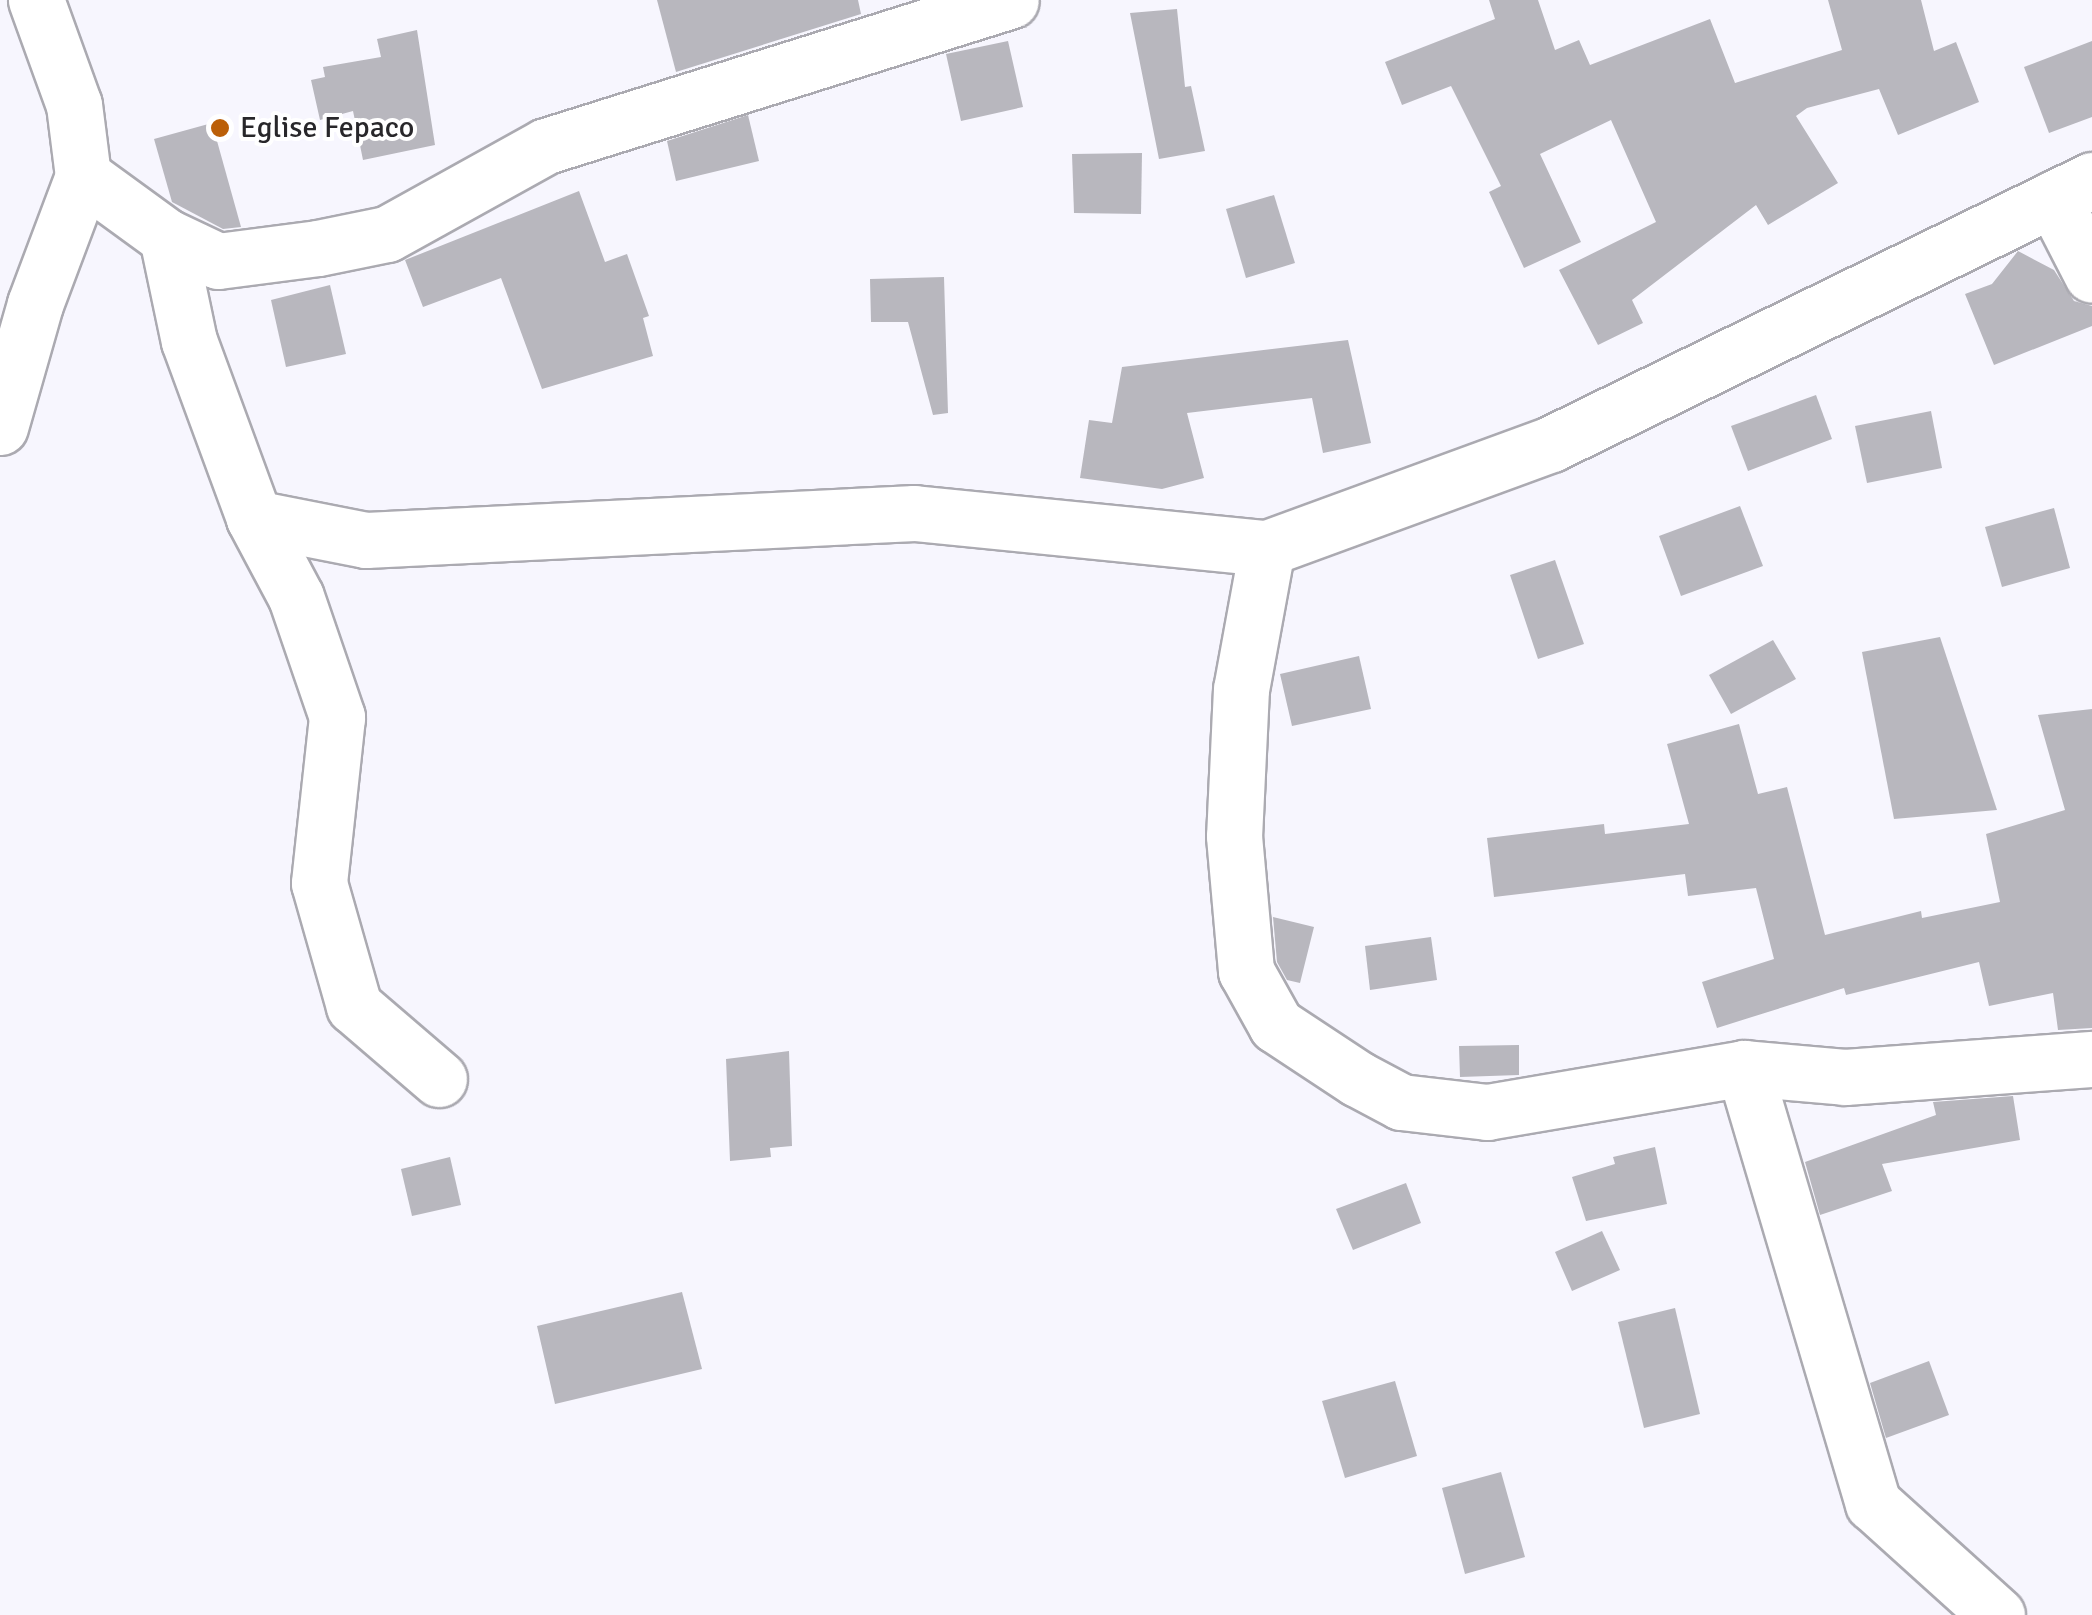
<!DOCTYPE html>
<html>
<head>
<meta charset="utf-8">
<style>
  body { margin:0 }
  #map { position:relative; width:2092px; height:1615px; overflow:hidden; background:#f7f6fe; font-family:Signika,sans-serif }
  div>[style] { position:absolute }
  .building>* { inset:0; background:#b8b7be }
  .roads { filter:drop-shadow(2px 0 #abaab1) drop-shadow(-2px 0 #abaab1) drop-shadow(0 2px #abaab1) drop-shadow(0 -2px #abaab1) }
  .street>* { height:55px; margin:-27.5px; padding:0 27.5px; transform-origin:27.5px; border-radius:27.5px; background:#fff }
  .dots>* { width:28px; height:28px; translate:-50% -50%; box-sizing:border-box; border:5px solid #fff; border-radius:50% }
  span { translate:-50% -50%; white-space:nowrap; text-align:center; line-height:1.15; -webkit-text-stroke:8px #fff; paint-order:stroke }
  .poi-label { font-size:30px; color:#28272a }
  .left { translate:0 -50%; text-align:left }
</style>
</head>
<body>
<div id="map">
  <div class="building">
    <div style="clip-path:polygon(657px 0,858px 0,861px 14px,676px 72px)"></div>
    <div style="clip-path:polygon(1489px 0,1538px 0,1555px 50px,1579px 40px,1590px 65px,1710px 19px,1735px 83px,1842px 50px,1828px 0,1921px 0,1934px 51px,1956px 42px,1979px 102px,1898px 135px,1879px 89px,1807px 108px,1796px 116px,1838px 183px,1768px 225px,1756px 205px,1632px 300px,1643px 323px,1598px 345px,1559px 270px,1656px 222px,1611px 120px,1540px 154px,1581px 242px,1524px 268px,1489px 192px,1501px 186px,1451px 86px,1402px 105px,1385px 62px,1495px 19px)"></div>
    <div style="clip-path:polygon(1177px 9px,1185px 87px,1191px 86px,1205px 151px,1159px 159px,1130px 13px)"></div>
    <div style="clip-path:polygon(417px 30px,435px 145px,363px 160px,353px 111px,320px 120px,311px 80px,325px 77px,323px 67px,381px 57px,377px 39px)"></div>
    <div style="clip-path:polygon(1008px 41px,1023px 107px,961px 121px,946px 54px)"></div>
    <div style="clip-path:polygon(2092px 41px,2092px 117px,2049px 133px,2024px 67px)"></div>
    <div style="clip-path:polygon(748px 115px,759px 161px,676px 181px,667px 141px)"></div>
    <div style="clip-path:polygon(212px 123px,241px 227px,223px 229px,172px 202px,154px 139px)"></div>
    <div style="clip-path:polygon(1142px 153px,1141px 214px,1074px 213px,1072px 154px)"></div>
    <div style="clip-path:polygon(579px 191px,605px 262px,627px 254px,649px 316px,643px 318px,653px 356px,542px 389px,501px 278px,423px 307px,405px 260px)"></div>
    <div style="clip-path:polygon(1274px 195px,1295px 263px,1246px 278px,1226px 209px)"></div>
    <div style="clip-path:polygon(2018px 251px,2054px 270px,2074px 301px,2092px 306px,2092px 326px,1994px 365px,1965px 294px,1992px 284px)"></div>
    <div style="clip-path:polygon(944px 277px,948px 413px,933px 415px,908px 322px,871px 322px,870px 279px)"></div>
    <div style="clip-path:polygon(330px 285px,346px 354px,286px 367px,271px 300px)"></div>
    <div style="clip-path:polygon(1348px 340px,1371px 443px,1323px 453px,1312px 398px,1187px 413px,1204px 478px,1162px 489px,1080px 478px,1089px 420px,1112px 423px,1122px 367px)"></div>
    <div style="clip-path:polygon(1816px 395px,1832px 439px,1748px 471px,1731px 426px)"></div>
    <div style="clip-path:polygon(1931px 411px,1942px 468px,1867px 483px,1855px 426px)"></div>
    <div style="clip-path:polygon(1740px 506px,1763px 566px,1681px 596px,1659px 536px)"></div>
    <div style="clip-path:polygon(2054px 508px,2070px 568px,2002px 587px,1985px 527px)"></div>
    <div style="clip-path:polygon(1555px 560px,1584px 644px,1538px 659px,1510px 575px)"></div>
    <div style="clip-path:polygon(1940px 637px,1997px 810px,1894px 819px,1862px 652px)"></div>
    <div style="clip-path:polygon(1773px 640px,1796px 679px,1731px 714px,1709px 675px)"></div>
    <div style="clip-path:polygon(1359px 656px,1371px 709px,1292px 726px,1280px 674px)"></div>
    <div style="clip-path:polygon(2092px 709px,2092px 1028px,2058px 1030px,2053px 993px,1989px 1006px,1979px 962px,1846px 995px,1844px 988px,1717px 1028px,1702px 982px,1774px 959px,1756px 888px,1688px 896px,1685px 874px,1494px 897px,1487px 838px,1604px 824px,1605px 834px,1689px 824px,1667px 744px,1739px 724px,1758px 794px,1787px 787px,1825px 935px,1921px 911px,1922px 918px,2000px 902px,1986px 834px,2065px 810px,2038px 715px)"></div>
    <div style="clip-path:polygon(1273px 917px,1314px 927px,1300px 983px,1287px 980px,1277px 962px)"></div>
    <div style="clip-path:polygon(1431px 937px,1437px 980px,1370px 990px,1365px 946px)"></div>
    <div style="clip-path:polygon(1519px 1045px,1519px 1075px,1460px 1077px,1459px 1046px)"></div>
    <div style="clip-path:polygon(789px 1051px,792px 1146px,770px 1148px,771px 1157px,730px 1161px,726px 1059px)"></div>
    <div style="clip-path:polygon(2013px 1096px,2020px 1140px,1882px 1164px,1892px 1191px,1820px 1215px,1805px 1162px,1936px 1115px,1933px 1102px)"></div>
    <div style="clip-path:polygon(1655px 1147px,1667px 1204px,1586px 1221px,1572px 1177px,1615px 1164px,1613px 1157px)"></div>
    <div style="clip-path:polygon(450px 1157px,461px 1205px,412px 1216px,401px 1169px)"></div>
    <div style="clip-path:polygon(1406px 1183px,1421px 1223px,1353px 1250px,1336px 1209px)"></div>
    <div style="clip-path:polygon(1602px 1231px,1620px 1270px,1572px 1291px,1555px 1252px)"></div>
    <div style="clip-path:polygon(682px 1292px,702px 1369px,555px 1404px,537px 1326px)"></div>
    <div style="clip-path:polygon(1675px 1308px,1700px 1414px,1644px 1428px,1618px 1322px)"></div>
    <div style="clip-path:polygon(1929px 1361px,1949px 1415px,1886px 1438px,1870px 1383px)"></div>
    <div style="clip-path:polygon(1395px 1381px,1417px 1456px,1345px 1478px,1322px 1401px)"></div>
    <div style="clip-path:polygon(1501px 1472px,1525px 1557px,1465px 1574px,1442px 1488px)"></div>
  </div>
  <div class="roads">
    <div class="street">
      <div style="left:83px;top:176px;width:104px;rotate:36deg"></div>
      <div style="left:167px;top:237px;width:56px;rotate:25.2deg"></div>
      <div style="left:218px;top:261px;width:101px;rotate:-7.4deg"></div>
      <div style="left:318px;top:248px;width:70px;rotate:-11.5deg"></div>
      <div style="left:387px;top:234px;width:182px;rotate:-29deg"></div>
      <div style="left:546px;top:146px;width:487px;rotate:-17.4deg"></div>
      <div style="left:2053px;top:199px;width:85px;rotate:62.8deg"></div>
      <div style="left:167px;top:237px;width:106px;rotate:78.1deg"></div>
      <div style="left:189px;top:341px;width:189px;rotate:69.8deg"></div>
      <div style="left:254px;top:518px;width:89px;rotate:62deg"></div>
      <div style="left:296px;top:597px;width:127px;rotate:71.1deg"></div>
      <div style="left:337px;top:717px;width:167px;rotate:96.2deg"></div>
      <div style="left:319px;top:883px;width:128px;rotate:74.1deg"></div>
      <div style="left:354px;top:1006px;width:112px;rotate:40.7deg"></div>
      <div style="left:0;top:427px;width:128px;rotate:-74.1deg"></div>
      <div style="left:35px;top:304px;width:137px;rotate:-69.4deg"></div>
      <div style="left:83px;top:176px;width:72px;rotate:-97.2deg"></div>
      <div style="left:74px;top:105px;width:112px;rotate:-109.9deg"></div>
      <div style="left:254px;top:518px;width:114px;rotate:11.1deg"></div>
      <div style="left:366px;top:540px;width:549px;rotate:-2.82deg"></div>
      <div style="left:914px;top:513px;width:355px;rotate:5.7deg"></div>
      <div style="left:1267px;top:548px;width:302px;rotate:-20.1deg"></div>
      <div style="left:1551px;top:444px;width:602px;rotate:-26.01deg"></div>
      <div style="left:1267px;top:548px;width:143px;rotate:100.4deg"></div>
      <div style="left:1241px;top:689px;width:147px;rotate:92.7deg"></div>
      <div style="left:1234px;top:836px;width:136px;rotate:84.9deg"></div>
      <div style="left:1246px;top:971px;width:62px;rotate:60.9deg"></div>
      <div style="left:1276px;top:1025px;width:98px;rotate:33.4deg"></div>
      <div style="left:1358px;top:1079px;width:49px;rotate:28.1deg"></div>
      <div style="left:1401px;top:1102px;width:87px;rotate:6.6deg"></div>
      <div style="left:1487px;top:1112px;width:261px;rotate:-9.7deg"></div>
      <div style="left:1744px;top:1068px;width:101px;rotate:5.1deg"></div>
      <div style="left:1845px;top:1077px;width:248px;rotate:-4.2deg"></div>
      <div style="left:1744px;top:1068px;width:454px;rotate:73.5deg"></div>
      <div style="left:1873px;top:1503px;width:167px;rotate:42.1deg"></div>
    </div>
  </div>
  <div class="dots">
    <div style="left:220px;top:128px;background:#bb5f08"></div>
  </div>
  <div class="poi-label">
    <span class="left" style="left:240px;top:128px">Eglise Fepaco</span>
  </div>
</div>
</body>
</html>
